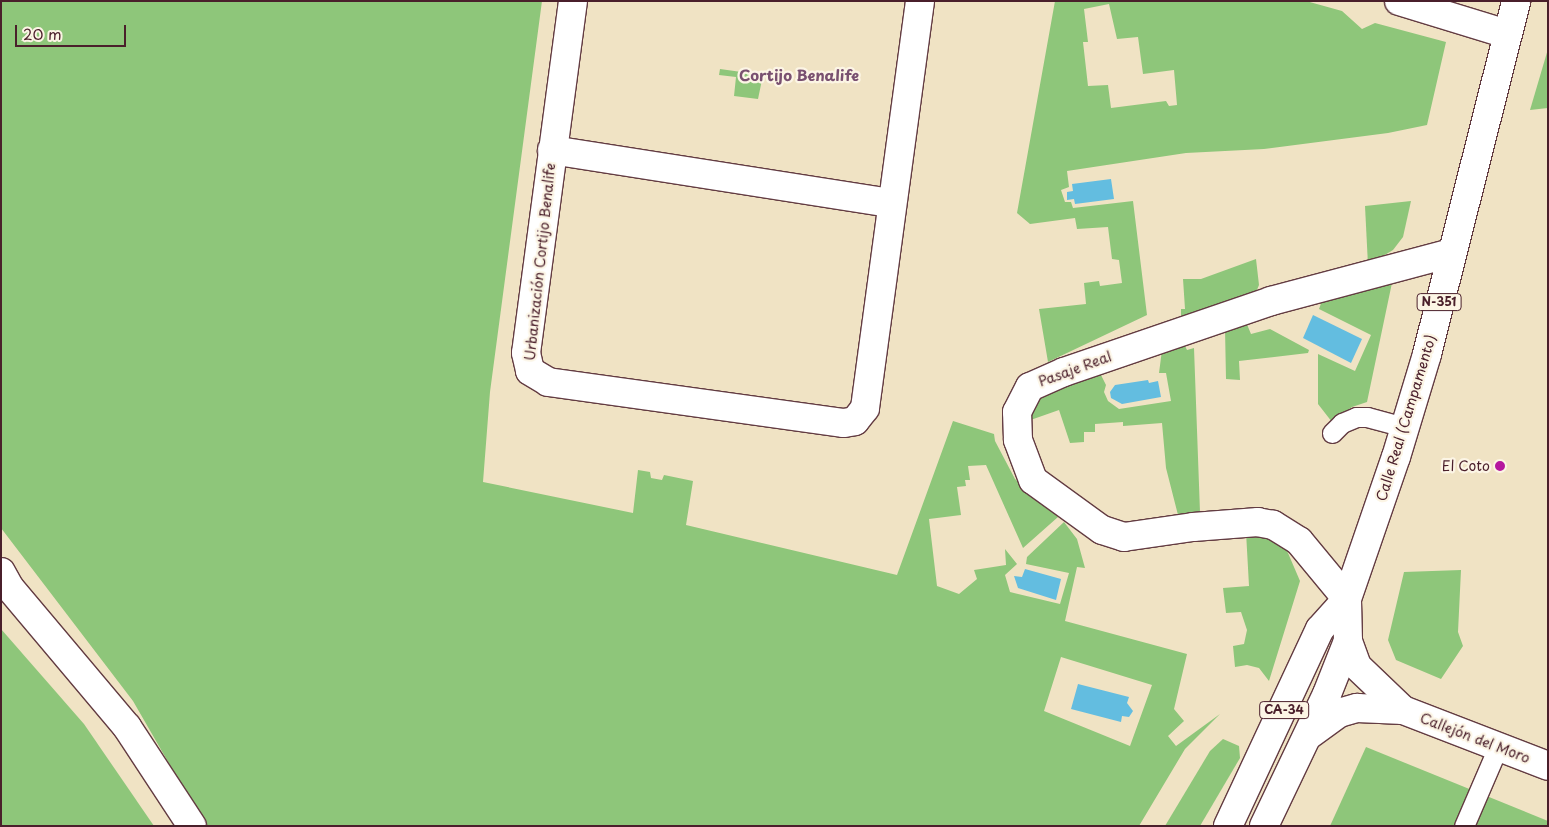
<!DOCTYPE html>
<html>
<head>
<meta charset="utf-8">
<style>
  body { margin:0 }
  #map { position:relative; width:1549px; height:827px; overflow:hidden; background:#f0e3c4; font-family:"Playpen Sans",sans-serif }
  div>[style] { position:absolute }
  .green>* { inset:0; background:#8ec67a }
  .water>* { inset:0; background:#63bde0 }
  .roads { filter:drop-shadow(1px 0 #633c42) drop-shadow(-1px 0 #633c42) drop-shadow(0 1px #633c42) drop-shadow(0 -1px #633c42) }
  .lane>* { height:19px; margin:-9.5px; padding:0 9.5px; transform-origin:9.5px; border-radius:9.5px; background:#fff }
  .street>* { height:28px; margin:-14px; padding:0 14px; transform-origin:14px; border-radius:14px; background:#fff }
  .secondary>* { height:28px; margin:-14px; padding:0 14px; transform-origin:14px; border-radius:14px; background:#fff }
  .primary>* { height:28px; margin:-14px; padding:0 14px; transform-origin:14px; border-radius:14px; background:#fff }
  .highway>* { height:28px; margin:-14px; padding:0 14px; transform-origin:14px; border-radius:14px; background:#fff }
  .dots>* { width:14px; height:14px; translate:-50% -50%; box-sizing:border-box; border:2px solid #fcf5e5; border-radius:50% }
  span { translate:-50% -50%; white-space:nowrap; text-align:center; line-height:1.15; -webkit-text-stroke:4.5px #fcf5e5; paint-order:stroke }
  .shield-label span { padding:1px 4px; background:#fcf5e5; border:1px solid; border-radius:4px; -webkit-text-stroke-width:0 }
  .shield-label { font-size:12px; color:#4a1f2b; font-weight:700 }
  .street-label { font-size:14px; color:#4a1f2b }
  .poi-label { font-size:14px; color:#4a1f2b }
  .right { translate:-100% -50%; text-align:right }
  .neighbourhood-label { font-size:15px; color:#795070; font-weight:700 }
  .frame { position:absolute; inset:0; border:2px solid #4a1f2b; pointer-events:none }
  .scale { position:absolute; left:15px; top:25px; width:111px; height:22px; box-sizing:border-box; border:2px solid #4a1f2b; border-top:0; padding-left:6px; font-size:15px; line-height:18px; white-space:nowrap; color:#4a1f2b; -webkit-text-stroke:4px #fcf5e5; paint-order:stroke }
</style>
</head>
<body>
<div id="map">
  <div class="green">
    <div style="clip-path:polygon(evenodd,1px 1px,542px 1px,490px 392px,483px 482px,633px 513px,638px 470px,650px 472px,651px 478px,662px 480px,664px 475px,693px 481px,686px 525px,897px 575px,953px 421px,994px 434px,995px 441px,1015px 479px,1058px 517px,1023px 548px,986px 465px,968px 466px,970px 480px,965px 480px,966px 486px,957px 487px,961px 515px,929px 519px,937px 586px,959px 594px,977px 579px,974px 570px,1006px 565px,1005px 549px,1017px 564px,1005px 575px,1010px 592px,1060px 604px,1069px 573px,1026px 564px,1027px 557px,1064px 522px,1077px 539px,1085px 568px,1077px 567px,1065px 621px,1187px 654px,1174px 709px,1184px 721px,1168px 736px,1176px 746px,1220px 714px,1185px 749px,1139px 826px,205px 826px,133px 701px,1px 528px,1px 1px,1061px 657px,1152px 685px,1130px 746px,1044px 711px,1061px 657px)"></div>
    <div style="clip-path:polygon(evenodd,1055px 1px,1306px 1px,1342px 11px,1362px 29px,1375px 23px,1446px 42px,1427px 125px,1388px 133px,1264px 149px,1186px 153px,1067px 171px,1069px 187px,1061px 190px,1065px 202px,1071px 202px,1073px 208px,1133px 201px,1147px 315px,1048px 362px,1039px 309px,1086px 304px,1084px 283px,1099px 281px,1100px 286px,1122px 283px,1119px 260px,1112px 259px,1108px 227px,1077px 229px,1075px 218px,1030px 224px,1017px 213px,1055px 1px,1109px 4px,1117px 39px,1138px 37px,1143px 74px,1174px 70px,1177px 105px,1169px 106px,1166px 101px,1111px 108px,1108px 85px,1088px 86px,1083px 42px,1088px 42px,1084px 9px,1109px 4px)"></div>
    <div style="clip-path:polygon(1548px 49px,1548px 108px,1530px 110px)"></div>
    <div style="clip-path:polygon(720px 69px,763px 75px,758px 99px,734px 96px,736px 77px,719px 75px)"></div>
    <div style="clip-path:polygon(1411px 201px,1403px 237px,1393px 250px,1368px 265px,1365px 206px)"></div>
    <div style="clip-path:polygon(1256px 259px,1259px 285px,1254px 297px,1181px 316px,1181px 309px,1185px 309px,1183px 279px,1201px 279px)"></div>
    <div style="clip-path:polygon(1393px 278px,1367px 402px,1352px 407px,1332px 422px,1318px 404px,1318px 354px,1355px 371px,1371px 335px,1319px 309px,1323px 298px)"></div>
    <div style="clip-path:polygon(1246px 322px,1251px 334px,1270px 329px,1309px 350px,1308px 353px,1239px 361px,1240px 380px,1226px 379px,1225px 329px)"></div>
    <div style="clip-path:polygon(1183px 342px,1187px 350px,1194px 348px,1200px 512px,1178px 515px,1166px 468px,1162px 423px,1123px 426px,1123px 422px,1095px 424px,1095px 432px,1084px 432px,1084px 442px,1070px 443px,1059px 410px,1022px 423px,1030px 397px,1100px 373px,1106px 385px,1104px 392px,1108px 401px,1119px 409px,1171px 401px,1166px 373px,1159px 373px,1162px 350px)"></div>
    <div style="clip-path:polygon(1261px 530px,1285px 546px,1300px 581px,1269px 681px,1259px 668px,1247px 665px,1235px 667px,1233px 646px,1244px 644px,1247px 630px,1241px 612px,1226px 613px,1223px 588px,1249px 586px,1246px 532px)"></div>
    <div style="clip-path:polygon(1461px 570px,1458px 632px,1463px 646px,1441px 679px,1396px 660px,1388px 640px,1404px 572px)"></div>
    <div style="clip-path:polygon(1px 629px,84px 724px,154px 826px,1px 826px)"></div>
    <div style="clip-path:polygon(1223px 739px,1239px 746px,1240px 758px,1200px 826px,1165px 826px,1210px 751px)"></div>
    <div style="clip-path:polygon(1366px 747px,1548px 821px,1548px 826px,1330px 826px)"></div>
  </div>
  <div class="water">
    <div style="clip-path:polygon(1111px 179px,1114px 199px,1075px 204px,1074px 199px,1067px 200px,1067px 192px,1073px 191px,1072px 184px)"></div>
    <div style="clip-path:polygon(1313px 315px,1362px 339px,1351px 363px,1303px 338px)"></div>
    <div style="clip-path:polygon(1148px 380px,1149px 383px,1158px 381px,1161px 397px,1122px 404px,1111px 398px,1110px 392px,1115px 385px)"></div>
    <div style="clip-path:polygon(1025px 569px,1061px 579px,1056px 600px,1018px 588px,1014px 576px,1022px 577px)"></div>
    <div style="clip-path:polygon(1078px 684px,1129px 697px,1127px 703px,1133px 711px,1129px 717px,1122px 716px,1121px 722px,1071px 709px)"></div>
  </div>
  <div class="roads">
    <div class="lane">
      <div style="left:1332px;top:433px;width:14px;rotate:-45deg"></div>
      <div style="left:1342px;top:423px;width:15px;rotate:-23deg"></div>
      <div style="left:1356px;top:417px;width:11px"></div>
      <div style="left:1367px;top:417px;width:39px;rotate:15deg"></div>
      <div style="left:1464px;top:826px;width:86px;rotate:-66.7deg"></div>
    </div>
    <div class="street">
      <div style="left:573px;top:1px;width:355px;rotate:97.6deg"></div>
      <div style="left:526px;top:353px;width:18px;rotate:77deg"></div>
      <div style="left:530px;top:371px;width:21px;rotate:31deg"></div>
      <div style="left:548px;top:382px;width:299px;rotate:7.9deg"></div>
      <div style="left:844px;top:423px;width:11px;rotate:-10deg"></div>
      <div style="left:855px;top:421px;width:16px;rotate:-52deg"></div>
      <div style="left:865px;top:408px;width:411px;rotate:-82.3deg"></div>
      <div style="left:1399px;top:1px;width:113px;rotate:17deg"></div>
      <div style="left:552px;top:150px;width:342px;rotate:8.9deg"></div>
      <div style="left:1347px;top:599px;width:75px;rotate:-129.6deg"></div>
      <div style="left:1299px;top:541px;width:31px;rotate:-148deg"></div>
      <div style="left:1273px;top:525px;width:15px;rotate:-169deg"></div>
      <div style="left:1258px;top:522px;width:65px;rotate:175.6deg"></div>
      <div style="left:1193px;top:527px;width:70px;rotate:171.8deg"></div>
      <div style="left:1124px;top:537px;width:23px;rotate:-162deg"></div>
      <div style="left:1102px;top:530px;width:85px;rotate:-144.1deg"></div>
      <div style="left:1033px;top:480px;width:43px;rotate:-110.6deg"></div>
      <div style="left:1018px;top:440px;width:28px;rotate:-92deg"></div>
      <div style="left:1017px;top:412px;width:28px;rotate:-63deg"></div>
      <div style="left:1030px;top:387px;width:37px;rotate:-24deg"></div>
      <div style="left:1064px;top:372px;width:219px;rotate:-18.9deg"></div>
      <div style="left:1271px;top:301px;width:186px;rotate:-14.9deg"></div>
    </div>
    <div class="secondary">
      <div style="left:1403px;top:710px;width:155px;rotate:21.1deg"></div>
    </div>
    <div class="primary">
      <div style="left:1px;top:572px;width:18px;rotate:61deg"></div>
      <div style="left:10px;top:588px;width:182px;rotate:49.9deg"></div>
      <div style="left:127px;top:727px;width:118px;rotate:56.7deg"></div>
    </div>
    <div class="highway">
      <div style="left:1403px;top:710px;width:64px;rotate:-136.3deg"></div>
      <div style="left:1357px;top:666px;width:27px;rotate:-110deg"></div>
      <div style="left:1348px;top:641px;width:42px;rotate:-91.4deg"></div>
      <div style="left:1347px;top:599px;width:150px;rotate:-71deg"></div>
      <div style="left:1396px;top:457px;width:108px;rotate:-73.2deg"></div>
      <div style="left:1427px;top:354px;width:364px;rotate:-75.8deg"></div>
      <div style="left:1309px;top:735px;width:37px;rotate:-36deg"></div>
      <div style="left:1339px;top:713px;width:19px;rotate:-16deg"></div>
      <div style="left:1357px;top:708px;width:46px;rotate:2.5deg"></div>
      <div style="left:1228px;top:826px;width:217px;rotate:-65deg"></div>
      <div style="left:1320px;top:629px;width:40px;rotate:-48deg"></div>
      <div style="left:1264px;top:826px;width:146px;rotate:-64.5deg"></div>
      <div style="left:1327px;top:694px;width:57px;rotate:-68.4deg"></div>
    </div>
  </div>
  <div class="dots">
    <div style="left:1500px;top:466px;background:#b5179e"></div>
  </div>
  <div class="shield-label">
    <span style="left:1439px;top:302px">N-351</span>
    <span style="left:1284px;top:710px">CA-34</span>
  </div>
  <div class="street-label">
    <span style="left:540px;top:262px;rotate:-84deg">Urbanización Cortijo Benalife</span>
    <span style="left:1075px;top:369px;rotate:-20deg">Pasaje Real</span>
    <span style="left:1406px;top:418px;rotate:-73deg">Calle Real (Campamento)</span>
    <span style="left:1475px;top:738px;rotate:21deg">Callejón del Moro</span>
  </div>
  <div class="poi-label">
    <span class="right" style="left:1490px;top:466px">El Coto</span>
  </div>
  <div class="neighbourhood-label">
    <span style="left:799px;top:75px">Cortijo Benalife</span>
  </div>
  <div class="frame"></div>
  <div class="scale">20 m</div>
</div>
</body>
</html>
